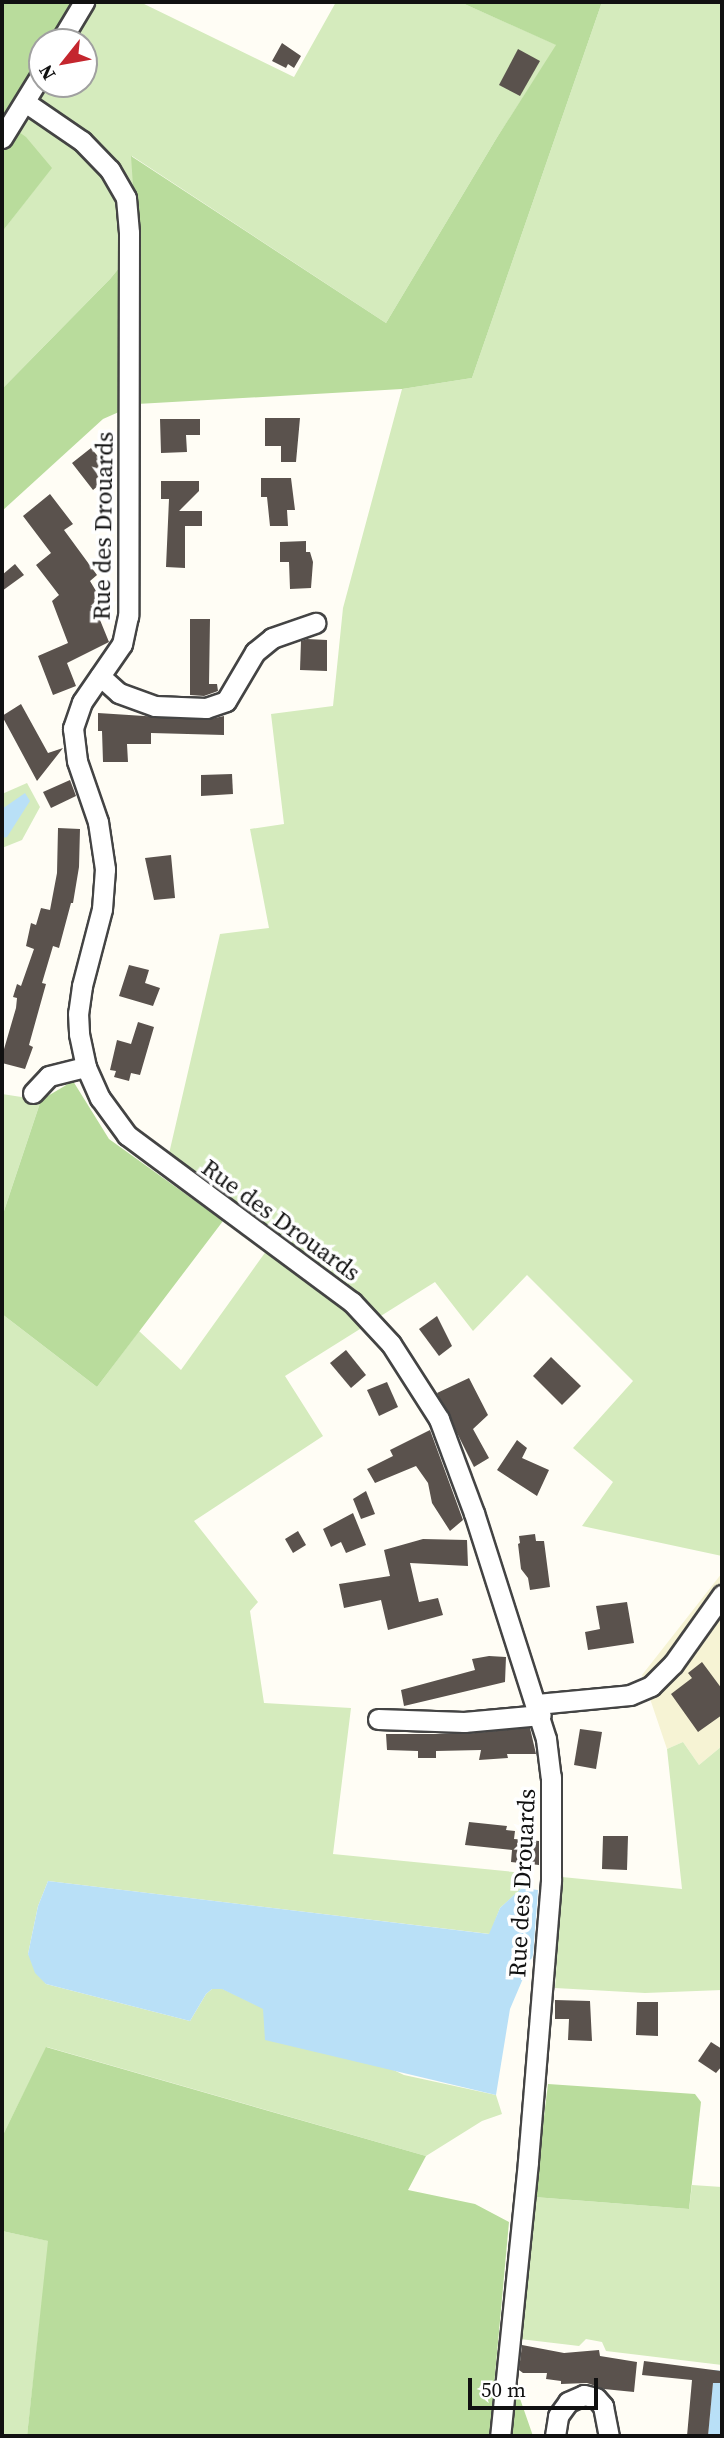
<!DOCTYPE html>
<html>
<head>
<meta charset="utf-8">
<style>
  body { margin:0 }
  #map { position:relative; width:724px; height:2438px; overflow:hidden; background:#fffdf5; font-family:"Source Serif 4",serif }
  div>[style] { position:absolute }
  .farmland>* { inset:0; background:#f6f3d4 }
  .green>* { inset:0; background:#d5ebbd }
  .forest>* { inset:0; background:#b9dc9c }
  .water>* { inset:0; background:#b9e0f7 }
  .building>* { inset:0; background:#5a524d }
  .roads { filter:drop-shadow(2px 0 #444) drop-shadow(-2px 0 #444) drop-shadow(0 2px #444) drop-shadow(0 -2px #444) }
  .minor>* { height:19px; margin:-9.5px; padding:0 9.5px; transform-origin:9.5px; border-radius:9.5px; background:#fff }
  span { translate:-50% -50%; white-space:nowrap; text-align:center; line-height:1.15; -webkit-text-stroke:7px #fff; paint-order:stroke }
  .street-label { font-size:24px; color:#111 }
  .frame { position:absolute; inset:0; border:4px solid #111; pointer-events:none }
  .north { position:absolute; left:28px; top:28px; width:70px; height:70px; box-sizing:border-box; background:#fff; border:2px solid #a0a0a0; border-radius:50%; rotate:239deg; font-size:19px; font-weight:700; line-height:28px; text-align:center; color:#111 }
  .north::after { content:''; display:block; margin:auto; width:24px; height:32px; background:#c4262e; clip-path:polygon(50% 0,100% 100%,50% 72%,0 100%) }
  .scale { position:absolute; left:468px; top:2378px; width:130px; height:32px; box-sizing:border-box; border:4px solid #111; border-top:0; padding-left:9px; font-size:21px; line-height:24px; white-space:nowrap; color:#111; -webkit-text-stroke:5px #fff; paint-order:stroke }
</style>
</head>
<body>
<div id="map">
  <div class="farmland">
    <div style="clip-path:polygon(722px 1573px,722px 1746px,699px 1765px,683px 1742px,667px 1749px,642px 1675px)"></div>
  </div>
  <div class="green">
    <div style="clip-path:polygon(76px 2px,140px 2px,294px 77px,336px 2px,460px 2px,557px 45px,496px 139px,386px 323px,132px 156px,137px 246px,110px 279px,2px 389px,2px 232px,51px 168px,5px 122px,42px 59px,42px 84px,84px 84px,84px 42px,52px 42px)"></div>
    <div style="clip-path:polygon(602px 2px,722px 2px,722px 1556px,582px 1526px,613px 1482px,573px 1448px,633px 1381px,527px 1275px,473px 1331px,435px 1282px,285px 1376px,323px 1436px,194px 1521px,258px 1602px,250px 1611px,264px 1703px,351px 1708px,333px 1854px,524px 1873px,522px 1888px,500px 1908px,490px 1934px,48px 1881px,38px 1906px,28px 1954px,46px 1984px,190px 2021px,206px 1994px,212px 1989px,223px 1989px,404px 2075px,496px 2095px,502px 2114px,482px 2121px,426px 2156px,47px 2047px,2px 2137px,2px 1314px,97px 1387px,139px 1331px,181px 1370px,277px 1236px,168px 1158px,220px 934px,269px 928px,250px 829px,284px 824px,271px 714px,333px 706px,343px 608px,402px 389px,472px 378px)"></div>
    <div style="clip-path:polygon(27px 783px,40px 807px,22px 840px,2px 848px,2px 794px)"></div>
    <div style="clip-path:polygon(2px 1094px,41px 1100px,2px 1217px)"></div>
    <div style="clip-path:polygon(683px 1742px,699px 1765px,722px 1746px,722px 1990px,645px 1993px,555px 1988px,562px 1877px,682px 1889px,667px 1749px)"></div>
    <div style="clip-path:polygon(692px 2185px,722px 2187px,722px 2365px,606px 2351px,602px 2342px,586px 2339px,579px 2346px,520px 2339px,534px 2197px,689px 2209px)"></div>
    <div style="clip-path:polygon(2px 2231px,49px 2241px,27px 2436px,2px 2436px)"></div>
  </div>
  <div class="forest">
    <div style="clip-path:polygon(2px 2px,76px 2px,52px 42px,42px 42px,42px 59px,5px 122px,26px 137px,52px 168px,2px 232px)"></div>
    <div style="clip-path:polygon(460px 2px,602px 2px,472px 378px,402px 389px,137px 404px,103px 419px,2px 511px,2px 389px,110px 279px,137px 246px,131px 156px,386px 323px,496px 139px,556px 45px)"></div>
    <div style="clip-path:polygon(73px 1081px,109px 1139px,223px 1221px,97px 1387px,2px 1314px,2px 1217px,41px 1100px)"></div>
    <div style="clip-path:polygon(46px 2047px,426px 2156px,408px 2190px,475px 2204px,509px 2222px,494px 2386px,517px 2390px,533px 2436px,27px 2436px,48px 2241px,2px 2231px,2px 2137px)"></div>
    <div style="clip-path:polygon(548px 2084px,695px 2094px,701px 2102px,689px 2209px,534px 2197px)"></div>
  </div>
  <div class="water">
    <div style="clip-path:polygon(25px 793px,30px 801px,7px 837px,2px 838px,2px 809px)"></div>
    <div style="clip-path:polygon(48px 1881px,489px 1934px,500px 1908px,514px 1895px,522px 1888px,538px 1890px,533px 1955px,510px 2009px,496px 2095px,265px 2040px,263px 2009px,222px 1989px,212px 1989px,206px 1994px,190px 2021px,46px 1984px,35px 1973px,28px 1954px,38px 1906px)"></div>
    <div style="clip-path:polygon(714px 2370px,722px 2371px,722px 2436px,708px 2436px)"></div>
  </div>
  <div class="building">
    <div style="clip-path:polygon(282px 43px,301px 56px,294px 68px,288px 64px,286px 68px,272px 61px)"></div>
    <div style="clip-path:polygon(518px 49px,540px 61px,520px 96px,499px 85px)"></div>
    <div style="clip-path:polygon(265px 418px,300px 418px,296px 462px,281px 462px,281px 446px,265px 446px)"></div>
    <div style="clip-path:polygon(160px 419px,200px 419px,200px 435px,186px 435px,187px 452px,161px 453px)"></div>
    <div style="clip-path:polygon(91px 448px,110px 471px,107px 473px,110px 476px,93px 490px,72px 463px)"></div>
    <div style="clip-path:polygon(261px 478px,291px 478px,295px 510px,287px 510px,288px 526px,270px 526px,267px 497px,261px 497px)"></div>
    <div style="clip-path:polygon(161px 481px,199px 481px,199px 491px,179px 511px,202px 511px,202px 526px,185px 526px,185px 568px,166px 567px,169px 499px,161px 499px)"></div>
    <div style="clip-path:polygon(50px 494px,73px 524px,64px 530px,97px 575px,90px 581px,102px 601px,98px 603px,103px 618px,100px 620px,109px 642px,67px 663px,76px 686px,53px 695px,38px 656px,68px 643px,52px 601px,59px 595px,36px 565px,51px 553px,23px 516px)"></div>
    <div style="clip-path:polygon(306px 541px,306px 552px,310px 552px,313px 562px,311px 588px,290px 589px,289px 562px,280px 562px,280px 542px)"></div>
    <div style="clip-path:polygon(15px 564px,24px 575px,2px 591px,2px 575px)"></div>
    <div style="clip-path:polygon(190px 619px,210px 619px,209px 684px,217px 684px,218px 691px,204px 696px,190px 695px)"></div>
    <div style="clip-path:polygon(307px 639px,327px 640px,327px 671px,300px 670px,301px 641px)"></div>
    <div style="clip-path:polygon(21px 704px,48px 753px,63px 748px,37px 781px,2px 716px)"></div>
    <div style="clip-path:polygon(98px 713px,206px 720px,224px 716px,224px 735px,151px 733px,151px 744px,127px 744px,128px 762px,103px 762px,102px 731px,98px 731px)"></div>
    <div style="clip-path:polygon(232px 774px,233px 794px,201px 796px,201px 775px)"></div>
    <div style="clip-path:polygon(70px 780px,76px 796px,51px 808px,43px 792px)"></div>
    <div style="clip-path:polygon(58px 828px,80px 829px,79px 867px,73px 903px,71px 903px,59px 948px,53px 946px,42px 983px,46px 984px,29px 1045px,33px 1047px,25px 1069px,2px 1063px,2px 1056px,16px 1008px,17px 998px,13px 997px,17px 984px,21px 986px,34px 949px,26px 946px,31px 923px,36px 925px,41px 908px,50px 910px,57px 873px)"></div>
    <div style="clip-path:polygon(171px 855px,175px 898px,154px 900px,145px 858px)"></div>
    <div style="clip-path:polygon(129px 965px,149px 970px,145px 983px,160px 988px,153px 1006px,119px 996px)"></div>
    <div style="clip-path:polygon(138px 1022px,154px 1027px,140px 1075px,131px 1073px,129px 1081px,114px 1077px,116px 1071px,110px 1070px,117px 1040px,131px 1044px)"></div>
    <div style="clip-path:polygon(437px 1316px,452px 1346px,439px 1356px,419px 1329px)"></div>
    <div style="clip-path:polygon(346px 1350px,366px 1375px,351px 1388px,330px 1363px)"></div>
    <div style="clip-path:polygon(551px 1357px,581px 1386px,562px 1405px,533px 1376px)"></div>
    <div style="clip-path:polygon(469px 1378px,488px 1415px,473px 1429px,489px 1458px,474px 1467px,437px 1393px)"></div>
    <div style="clip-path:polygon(387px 1382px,398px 1407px,379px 1416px,367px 1390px)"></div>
    <div style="clip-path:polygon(430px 1430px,463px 1520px,450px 1531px,432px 1503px,428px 1483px,416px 1466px,375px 1483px,367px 1469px,393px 1456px,390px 1450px)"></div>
    <div style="clip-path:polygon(517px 1440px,527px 1448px,522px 1458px,549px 1470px,537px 1496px,497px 1470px)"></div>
    <div style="clip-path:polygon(366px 1491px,375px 1514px,361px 1519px,353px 1499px)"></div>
    <div style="clip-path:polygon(353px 1513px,366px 1545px,346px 1553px,341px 1542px,331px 1547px,323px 1529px)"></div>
    <div style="clip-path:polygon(298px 1531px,306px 1545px,293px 1553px,285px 1539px)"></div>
    <div style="clip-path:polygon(535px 1534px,536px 1541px,544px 1541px,550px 1587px,530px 1590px,528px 1578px,521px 1569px,518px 1544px,520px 1543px,519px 1536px)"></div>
    <div style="clip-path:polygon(423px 1539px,467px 1540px,468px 1566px,410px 1563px,419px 1602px,438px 1598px,443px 1615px,388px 1630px,381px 1600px,344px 1608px,339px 1584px,390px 1576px,384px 1550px)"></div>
    <div style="clip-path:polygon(627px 1602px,634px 1643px,588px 1650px,585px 1632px,600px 1629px,596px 1606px)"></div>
    <div style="clip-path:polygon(489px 1656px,506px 1657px,505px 1682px,404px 1706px,401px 1690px,475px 1670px,472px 1659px)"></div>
    <div style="clip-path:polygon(702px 1662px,722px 1689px,722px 1715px,698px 1732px,671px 1694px,692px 1678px,688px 1673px)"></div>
    <div style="clip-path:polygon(530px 1728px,536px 1754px,507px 1754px,508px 1758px,479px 1760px,481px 1750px,436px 1751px,436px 1758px,418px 1758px,418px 1751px,387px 1750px,386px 1734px,465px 1734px)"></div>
    <div style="clip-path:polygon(580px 1729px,602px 1732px,596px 1769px,574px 1765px)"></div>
    <div style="clip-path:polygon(469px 1822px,507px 1826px,506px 1830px,515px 1831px,514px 1839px,539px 1841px,539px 1865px,511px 1862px,512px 1850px,465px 1845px)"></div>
    <div style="clip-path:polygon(603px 1836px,628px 1836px,627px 1870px,602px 1869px)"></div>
    <div style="clip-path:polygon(555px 2000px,590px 2001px,592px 2041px,568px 2040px,569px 2019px,555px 2019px)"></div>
    <div style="clip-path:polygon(637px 2002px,658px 2002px,658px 2036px,636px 2035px)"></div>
    <div style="clip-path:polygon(711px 2042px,722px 2049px,722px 2066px,716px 2073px,698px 2061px)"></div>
    <div style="clip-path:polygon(522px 2345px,564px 2353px,599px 2350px,600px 2356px,637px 2362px,634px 2392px,604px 2389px,587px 2383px,561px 2384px,561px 2381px,546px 2379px,547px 2373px,523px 2373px,519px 2370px)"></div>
    <div style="clip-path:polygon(644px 2361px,721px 2371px,720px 2383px,713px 2383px,708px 2436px,687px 2436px,692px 2380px,642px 2375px)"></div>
  </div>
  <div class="roads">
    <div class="minor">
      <div style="left:60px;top:42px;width:47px;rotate:-59deg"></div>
      <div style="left:25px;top:102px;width:69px;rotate:34.4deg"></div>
      <div style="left:82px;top:141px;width:40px;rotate:46deg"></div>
      <div style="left:110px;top:170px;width:32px;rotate:60deg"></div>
      <div style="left:126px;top:198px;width:35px;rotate:85deg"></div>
      <div style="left:129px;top:233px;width:383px;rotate:90.1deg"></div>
      <div style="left:128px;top:616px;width:29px;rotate:102deg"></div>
      <div style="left:122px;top:644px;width:70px;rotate:124.6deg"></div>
      <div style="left:82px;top:702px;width:28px;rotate:109deg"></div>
      <div style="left:73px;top:728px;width:33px;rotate:83deg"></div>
      <div style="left:77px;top:761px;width:65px;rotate:71deg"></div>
      <div style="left:98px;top:822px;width:48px;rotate:81.5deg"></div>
      <div style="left:105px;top:869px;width:40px;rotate:94.3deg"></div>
      <div style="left:102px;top:909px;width:80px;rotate:104.6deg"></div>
      <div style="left:82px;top:986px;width:27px;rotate:98deg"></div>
      <div style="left:78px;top:1013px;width:21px;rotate:87deg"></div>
      <div style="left:79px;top:1034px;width:34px;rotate:78deg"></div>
      <div style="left:86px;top:1067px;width:34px;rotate:66deg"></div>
      <div style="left:100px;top:1098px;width:46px;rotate:53.9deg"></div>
      <div style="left:127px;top:1135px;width:280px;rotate:36.6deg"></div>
      <div style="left:352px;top:1302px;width:57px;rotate:47.1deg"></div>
      <div style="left:391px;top:1344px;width:89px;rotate:57.4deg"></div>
      <div style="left:439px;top:1419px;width:100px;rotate:69.6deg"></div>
      <div style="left:474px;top:1513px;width:237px;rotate:72.3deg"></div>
      <div style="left:546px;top:1739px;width:38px;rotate:83deg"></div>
      <div style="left:551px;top:1777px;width:104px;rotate:90deg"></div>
      <div style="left:551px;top:1881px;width:282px;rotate:94.7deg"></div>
      <div style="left:528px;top:2162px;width:275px;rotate:95.8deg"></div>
      <div style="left:2px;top:138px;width:76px;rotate:-58.4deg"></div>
      <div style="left:100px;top:676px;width:25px;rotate:42deg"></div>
      <div style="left:119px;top:693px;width:38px;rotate:20deg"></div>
      <div style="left:155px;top:706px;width:51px;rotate:2.2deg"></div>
      <div style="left:206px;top:708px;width:21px;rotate:-19deg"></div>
      <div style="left:226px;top:701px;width:57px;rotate:-59.4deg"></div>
      <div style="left:255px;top:652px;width:22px;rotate:-39deg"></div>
      <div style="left:272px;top:638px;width:46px;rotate:-19.2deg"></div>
      <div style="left:33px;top:1093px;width:23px;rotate:-47deg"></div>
      <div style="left:49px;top:1076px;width:38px;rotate:-14deg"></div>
      <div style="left:537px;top:1704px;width:93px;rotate:-5.5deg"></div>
      <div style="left:630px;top:1695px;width:23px;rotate:-23deg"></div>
      <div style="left:651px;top:1686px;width:31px;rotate:-45deg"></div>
      <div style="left:673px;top:1664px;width:85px;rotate:-54.6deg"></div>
      <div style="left:378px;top:1719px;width:86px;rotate:2deg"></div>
      <div style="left:464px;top:1722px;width:77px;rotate:-5.2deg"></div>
      <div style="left:555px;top:2436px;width:20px;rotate:-81deg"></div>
      <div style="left:558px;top:2416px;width:17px;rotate:-54deg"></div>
      <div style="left:568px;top:2402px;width:17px;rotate:-24deg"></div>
      <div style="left:584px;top:2395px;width:12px;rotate:14deg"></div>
      <div style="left:596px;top:2398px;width:11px;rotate:49deg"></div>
      <div style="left:603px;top:2406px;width:31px;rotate:79deg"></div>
    </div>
  </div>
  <div class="street-label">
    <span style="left:103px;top:526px;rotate:-89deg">Rue des Drouards</span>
    <span style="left:281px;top:1220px;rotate:36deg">Rue des Drouards</span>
    <span style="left:522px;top:1883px;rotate:-87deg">Rue des Drouards</span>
  </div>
  <div class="frame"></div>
  <div class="north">N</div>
  <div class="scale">50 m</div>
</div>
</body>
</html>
